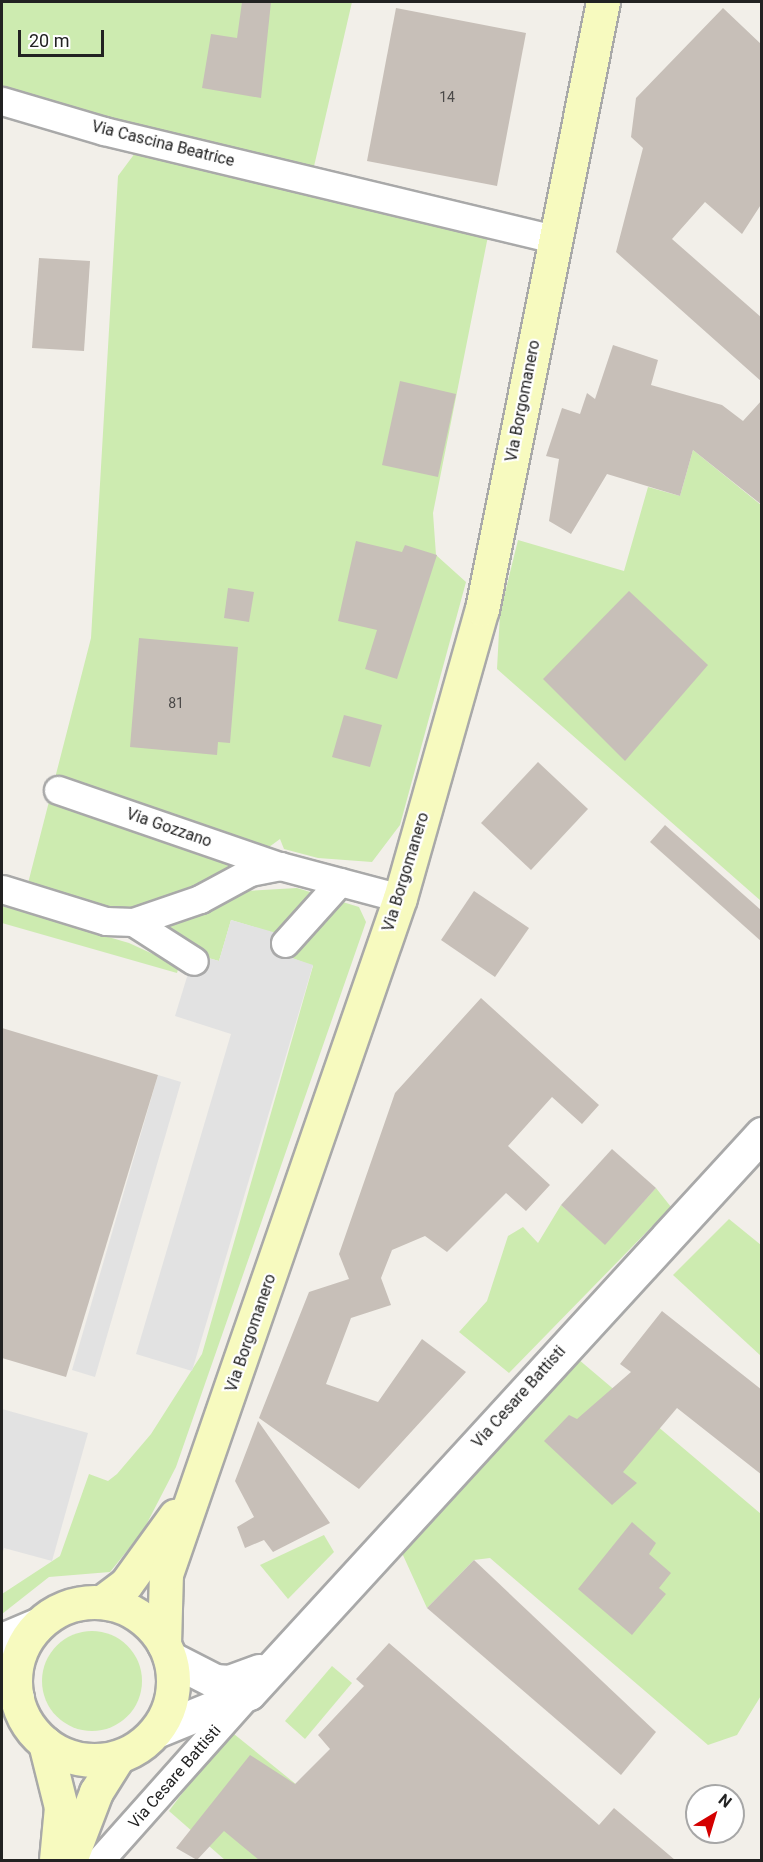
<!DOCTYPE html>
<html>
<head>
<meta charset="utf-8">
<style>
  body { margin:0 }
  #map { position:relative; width:763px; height:1862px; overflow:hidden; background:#f2efe9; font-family:Roboto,sans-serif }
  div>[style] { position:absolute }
  .grass>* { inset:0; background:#cdebb0 }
  .round { border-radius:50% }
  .parking>* { inset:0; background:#e2e2e2 }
  .building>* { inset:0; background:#c7bfb8 }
  .roads { filter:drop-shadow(2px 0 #a9a9a9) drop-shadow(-2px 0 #a9a9a9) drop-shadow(0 2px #a9a9a9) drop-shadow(0 -2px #a9a9a9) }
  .minor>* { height:27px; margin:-13.5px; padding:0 13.5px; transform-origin:13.5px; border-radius:13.5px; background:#fff }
  .tertiary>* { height:33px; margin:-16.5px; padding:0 16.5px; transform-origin:16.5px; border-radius:16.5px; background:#fff }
  .secondary>* { height:33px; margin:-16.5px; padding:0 16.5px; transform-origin:16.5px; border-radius:16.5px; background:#f7fabf }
  .secondary>.ring { margin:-16.5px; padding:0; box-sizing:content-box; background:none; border:33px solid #f7fabf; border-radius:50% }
  span { translate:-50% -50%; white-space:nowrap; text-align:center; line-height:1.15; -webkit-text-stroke:4.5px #fff; paint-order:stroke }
  .number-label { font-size:14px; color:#4b4948 }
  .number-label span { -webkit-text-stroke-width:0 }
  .street-label { font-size:16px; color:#222 }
  .frame { position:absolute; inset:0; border:3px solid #222; pointer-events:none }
  .north { position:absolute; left:685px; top:1784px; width:60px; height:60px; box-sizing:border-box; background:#fff; border:2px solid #a7a7a7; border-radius:50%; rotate:38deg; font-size:16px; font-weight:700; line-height:24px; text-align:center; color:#222 }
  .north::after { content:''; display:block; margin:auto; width:21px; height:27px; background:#d40000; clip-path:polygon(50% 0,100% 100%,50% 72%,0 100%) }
  .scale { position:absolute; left:18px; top:30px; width:86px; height:27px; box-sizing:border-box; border:3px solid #222; border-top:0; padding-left:8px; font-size:18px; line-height:21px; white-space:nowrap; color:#222; -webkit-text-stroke:4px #fff; paint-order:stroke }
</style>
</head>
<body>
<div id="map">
  <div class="grass">
    <div style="clip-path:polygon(2px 2px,352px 2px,312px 175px,2px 90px)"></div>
    <div style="clip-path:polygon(141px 145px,489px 231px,433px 513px,436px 555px,466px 582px,400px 825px,372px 862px,318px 858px,284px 849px,280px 839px,239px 869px,193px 892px,122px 913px,26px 891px,91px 638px,118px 176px)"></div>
    <div style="clip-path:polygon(693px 450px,761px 505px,761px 901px,497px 669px,500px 613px,518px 540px,624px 571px,648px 487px,680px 496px)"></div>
    <div style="clip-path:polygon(297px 888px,359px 907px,366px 922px,176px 1467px,143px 1531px,110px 1572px,49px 1577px,2px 1614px,2px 1594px,60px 1556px,89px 1474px,108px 1481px,117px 1474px,151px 1434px,202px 1354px,313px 966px,292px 958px,297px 940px,231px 920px,219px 961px,194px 954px,158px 931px,246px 891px)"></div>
    <div style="clip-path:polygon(2px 906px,129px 943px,179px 966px,177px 973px,2px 923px)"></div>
    <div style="clip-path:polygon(656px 1188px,671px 1207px,509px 1373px,459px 1332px,487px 1301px,508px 1236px,523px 1227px,538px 1243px,561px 1205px,605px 1244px)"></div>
    <div style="clip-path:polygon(729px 1219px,761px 1245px,761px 1356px,673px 1275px)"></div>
    <div style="clip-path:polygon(578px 1359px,761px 1514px,762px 1694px,737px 1735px,708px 1745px,490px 1558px,474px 1560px,427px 1608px,402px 1553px)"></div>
    <div style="clip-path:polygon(324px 1535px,334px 1552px,288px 1599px,260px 1565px)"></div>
    <div class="round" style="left:42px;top:1631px;width:100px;height:100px"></div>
    <div style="clip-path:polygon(332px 1666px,352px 1683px,305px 1739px,285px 1721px)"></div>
    <div style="clip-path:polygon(229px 1730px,313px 1798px,263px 1860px,225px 1860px,169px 1811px)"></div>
  </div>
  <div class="parking">
    <div style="clip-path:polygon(231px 920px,297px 939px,292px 958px,313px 965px,192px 1371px,136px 1354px,231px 1034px,175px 1016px,194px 954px,219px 961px)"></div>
    <div style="clip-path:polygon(158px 1075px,181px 1082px,95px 1377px,72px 1370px)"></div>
    <div style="clip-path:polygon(2px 1409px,88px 1433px,52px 1561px,4px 1548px,2px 1556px)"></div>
  </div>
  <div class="building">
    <div style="clip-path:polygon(242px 2px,271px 2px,261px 98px,202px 88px,211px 34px,237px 38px)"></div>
    <div style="clip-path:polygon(396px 8px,526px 33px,497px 186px,367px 161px)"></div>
    <div style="clip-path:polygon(723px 8px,762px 45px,762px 203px,742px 234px,705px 202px,672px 239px,762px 318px,762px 382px,616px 252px,643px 148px,631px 137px,636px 98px)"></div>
    <div style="clip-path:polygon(39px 258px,90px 261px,84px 351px,32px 348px)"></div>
    <div style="clip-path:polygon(613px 345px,658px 360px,651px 385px,722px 405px,743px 421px,762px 400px,762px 505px,693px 450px,680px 496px,607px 474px,571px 534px,549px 521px,559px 459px,546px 456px,562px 408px,580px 414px,587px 393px,595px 399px)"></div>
    <div style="clip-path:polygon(400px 381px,456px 394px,438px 477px,382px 465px)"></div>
    <div style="clip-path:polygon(356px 541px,402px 552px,405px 545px,437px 555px,397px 679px,365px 669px,377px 630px,338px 621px)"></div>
    <div style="clip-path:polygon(228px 588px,254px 592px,249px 622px,224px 618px)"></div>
    <div style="clip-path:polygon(629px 591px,708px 665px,625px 761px,543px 679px)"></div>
    <div style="clip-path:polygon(139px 638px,238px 647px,230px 743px,218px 742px,217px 755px,130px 747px)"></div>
    <div style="clip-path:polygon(344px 715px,382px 725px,370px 767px,332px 757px)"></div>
    <div style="clip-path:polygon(538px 762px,588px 809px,531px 870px,481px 823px)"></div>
    <div style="clip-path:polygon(665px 825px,762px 911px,762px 942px,650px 842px)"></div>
    <div style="clip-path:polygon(474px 891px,529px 928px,495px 977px,441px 940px)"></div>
    <div style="clip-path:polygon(481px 998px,599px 1105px,582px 1124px,552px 1097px,508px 1146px,550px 1185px,526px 1211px,506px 1193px,447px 1252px,425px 1236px,392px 1250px,381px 1278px,391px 1305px,351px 1318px,326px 1384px,378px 1402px,422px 1339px,466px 1372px,359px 1489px,259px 1418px,309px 1292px,349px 1279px,339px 1254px,395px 1093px)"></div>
    <div style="clip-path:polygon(2px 1028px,158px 1075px,66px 1377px,2px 1358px)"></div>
    <div style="clip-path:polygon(612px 1149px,656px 1188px,605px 1245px,561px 1205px)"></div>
    <div style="clip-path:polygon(662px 1311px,762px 1390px,762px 1475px,677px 1408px,623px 1472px,637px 1483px,612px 1505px,544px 1441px,569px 1415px,577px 1419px,631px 1372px,620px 1364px)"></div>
    <div style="clip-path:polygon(258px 1421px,330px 1523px,273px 1552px,264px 1540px,245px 1548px,237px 1527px,254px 1517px,235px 1481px)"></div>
    <div style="clip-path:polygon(632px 1522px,656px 1543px,649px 1554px,671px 1573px,659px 1588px,666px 1594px,632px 1635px,578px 1589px)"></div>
    <div style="clip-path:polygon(474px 1560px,656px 1732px,621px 1775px,427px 1608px)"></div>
    <div style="clip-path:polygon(389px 1643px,599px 1825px,614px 1808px,675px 1860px,259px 1860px,224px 1831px,197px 1860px,176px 1848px,250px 1755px,295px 1784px,330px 1749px,318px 1735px,364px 1686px,356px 1679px)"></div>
  </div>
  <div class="roads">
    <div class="minor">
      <div style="left:2px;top:101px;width:106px;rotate:16.4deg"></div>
      <div style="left:104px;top:131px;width:463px;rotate:13.5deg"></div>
      <div style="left:58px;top:790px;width:234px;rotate:19deg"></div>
      <div style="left:2px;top:889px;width:109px;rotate:17.1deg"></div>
      <div style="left:106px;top:921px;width:27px;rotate:2deg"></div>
      <div style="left:133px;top:922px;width:71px;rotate:-18.9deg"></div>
      <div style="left:200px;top:899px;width:57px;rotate:-28.4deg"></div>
      <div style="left:250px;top:872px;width:31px;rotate:-11deg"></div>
      <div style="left:280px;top:866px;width:124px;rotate:14.9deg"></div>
      <div style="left:133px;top:922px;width:72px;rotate:32.6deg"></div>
      <div style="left:285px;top:943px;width:82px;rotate:-48deg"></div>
      <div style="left:100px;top:1860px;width:224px;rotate:-48.3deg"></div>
    </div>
    <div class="tertiary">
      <div style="left:2px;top:1640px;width:39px;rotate:-23deg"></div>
      <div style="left:170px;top:1658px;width:51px;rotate:27.1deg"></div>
      <div style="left:215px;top:1681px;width:14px;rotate:4deg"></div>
      <div style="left:229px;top:1682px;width:32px;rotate:-20deg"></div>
      <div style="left:2px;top:1687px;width:18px;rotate:34deg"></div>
      <div style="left:156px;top:1731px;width:100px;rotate:-22.2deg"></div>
      <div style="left:249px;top:1693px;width:759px;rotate:-47.46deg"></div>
    </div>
    <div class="secondary">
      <div class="ring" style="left:15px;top:1602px;width:125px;height:125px"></div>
      <div style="left:102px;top:1602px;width:30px;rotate:-37deg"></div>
      <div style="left:126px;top:1584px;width:84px;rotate:-54.2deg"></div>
      <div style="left:164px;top:1644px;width:70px;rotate:-88.4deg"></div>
      <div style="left:166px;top:1574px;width:715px;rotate:-70.91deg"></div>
      <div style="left:400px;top:898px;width:300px;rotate:-74.2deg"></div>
      <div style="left:482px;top:609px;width:619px;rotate:-78.73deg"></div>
      <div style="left:45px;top:1743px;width:66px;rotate:76deg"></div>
      <div style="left:61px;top:1807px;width:53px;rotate:95.4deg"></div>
      <div style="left:70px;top:1860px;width:73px;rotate:-69.1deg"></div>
      <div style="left:96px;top:1792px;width:41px;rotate:-57.8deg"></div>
    </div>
  </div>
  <div class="number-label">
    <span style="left:447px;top:97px">14</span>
    <span style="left:176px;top:703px">81</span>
  </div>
  <div class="street-label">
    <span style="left:163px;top:144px;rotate:14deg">Via Cascina Beatrice</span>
    <span style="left:523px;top:401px;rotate:-79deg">Via Borgomanero</span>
    <span style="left:169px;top:828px;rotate:19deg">Via Gozzano</span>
    <span style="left:406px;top:872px;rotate:-73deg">Via Borgomanero</span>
    <span style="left:251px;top:1333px;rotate:-71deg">Via Borgomanero</span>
    <span style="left:519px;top:1397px;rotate:-48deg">Via Cesare Battisti</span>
    <span style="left:175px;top:1777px;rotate:-49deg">Via Cesare Battisti</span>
  </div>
  <div class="frame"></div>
  <div class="north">N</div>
  <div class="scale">20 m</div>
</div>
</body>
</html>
